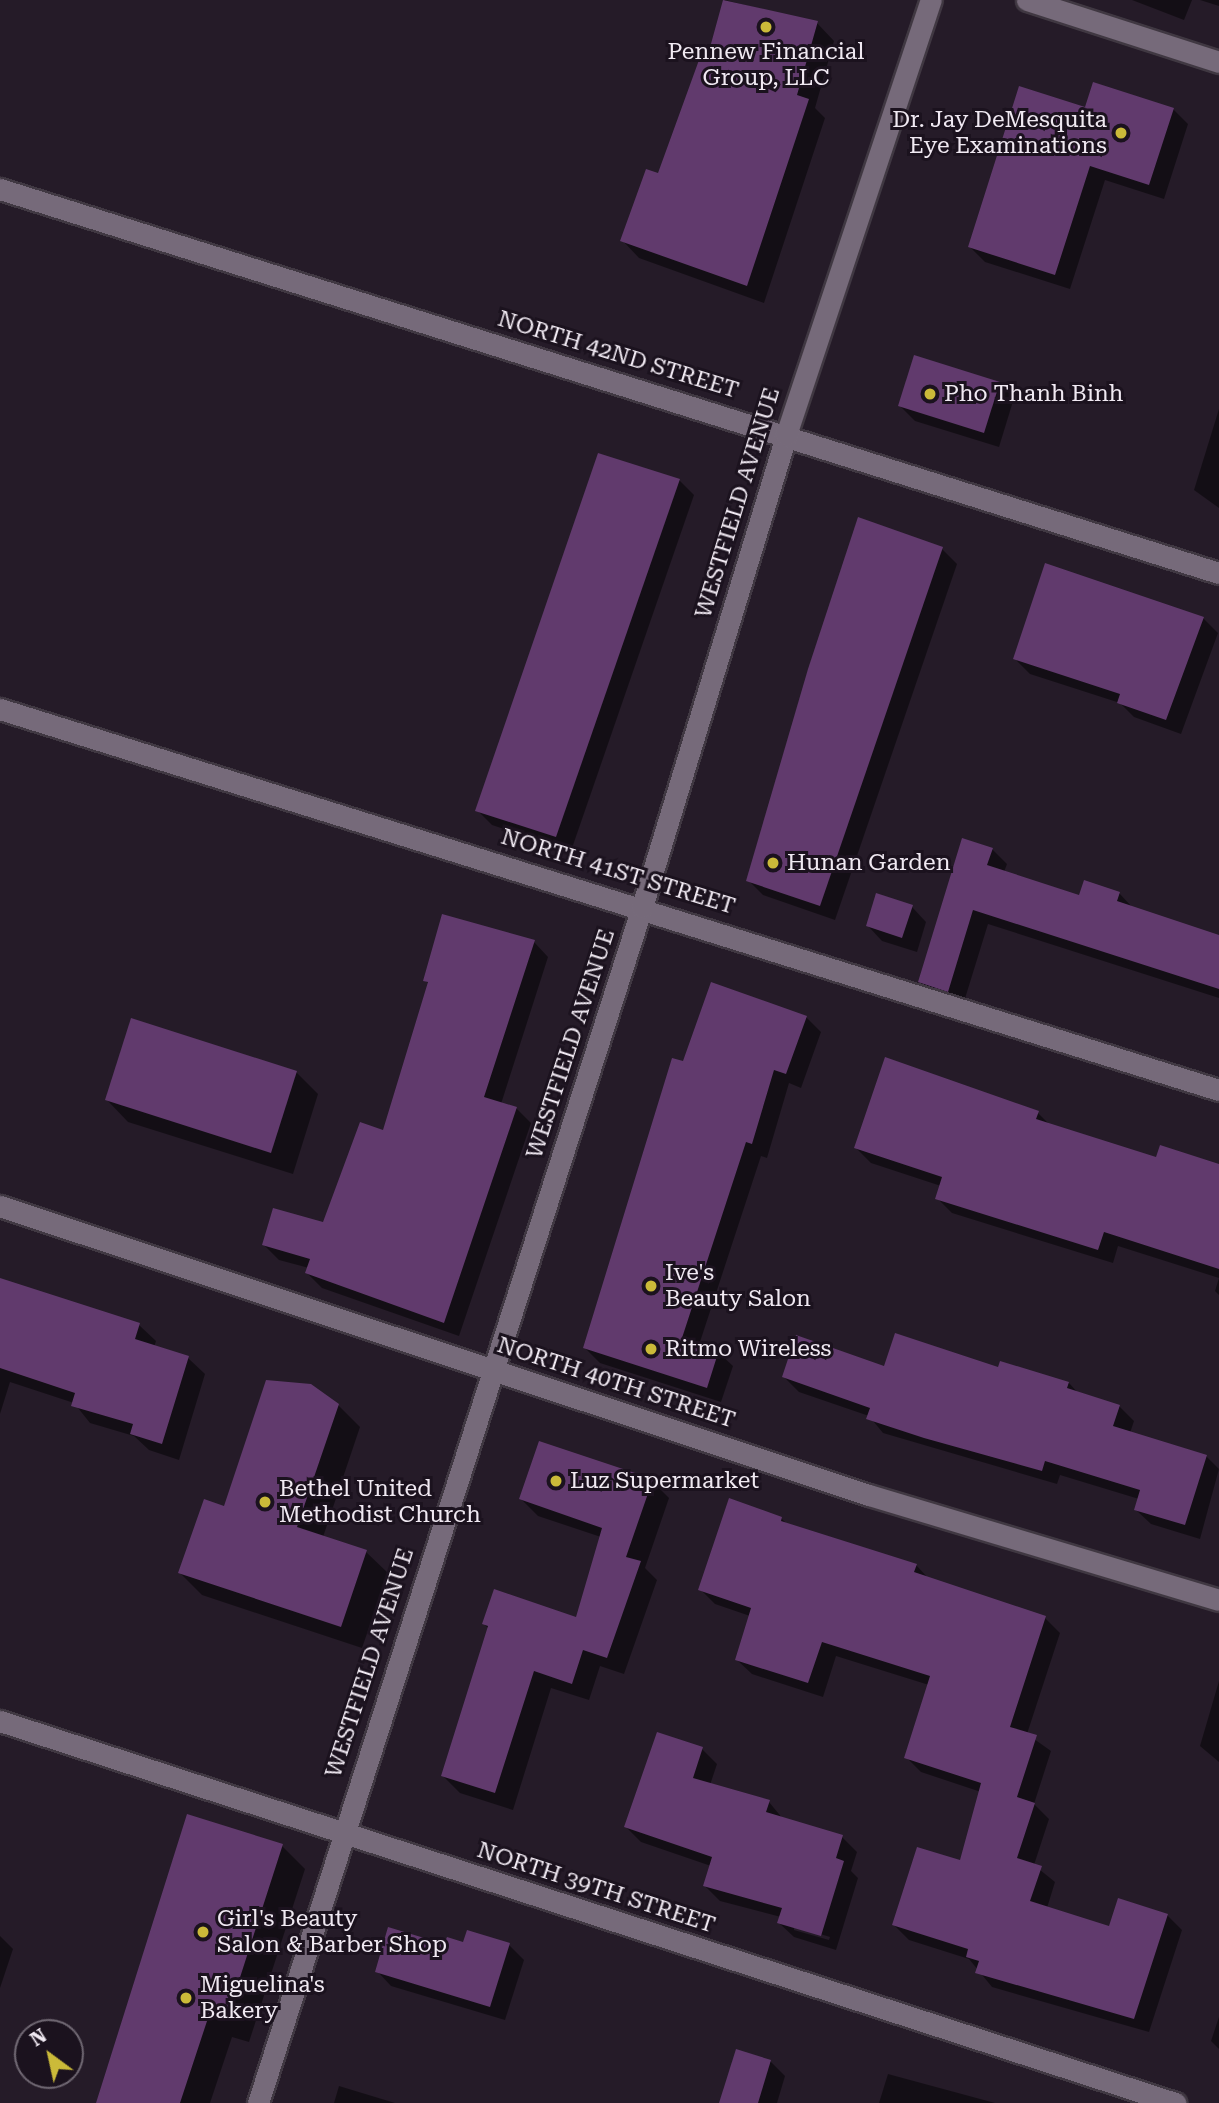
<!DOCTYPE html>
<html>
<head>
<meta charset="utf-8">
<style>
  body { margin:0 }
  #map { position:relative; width:1219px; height:2103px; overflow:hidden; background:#251b28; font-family:"Roboto Serif",serif }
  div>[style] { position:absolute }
  .shadow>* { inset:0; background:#0007 }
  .building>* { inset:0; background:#613a6d }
  .roads { filter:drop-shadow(2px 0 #403842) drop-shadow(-2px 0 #403842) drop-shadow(0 2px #403842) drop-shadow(0 -2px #403842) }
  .minor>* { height:21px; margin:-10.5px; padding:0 10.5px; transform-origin:10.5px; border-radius:10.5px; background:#766a7a }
  .dots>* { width:19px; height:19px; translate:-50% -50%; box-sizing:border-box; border:4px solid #1b121e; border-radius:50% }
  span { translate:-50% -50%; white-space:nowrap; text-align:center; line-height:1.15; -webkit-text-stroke:6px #1b121e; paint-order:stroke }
  .poi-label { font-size:23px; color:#f0e9f2 }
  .right { translate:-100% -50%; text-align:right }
  .left { translate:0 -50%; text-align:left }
  .street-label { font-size:23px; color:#f0e9f2 }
  .north { position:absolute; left:14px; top:2019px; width:70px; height:70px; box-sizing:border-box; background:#1b121e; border:2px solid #706873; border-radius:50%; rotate:327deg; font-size:19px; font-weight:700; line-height:28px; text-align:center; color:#f0e9f2 }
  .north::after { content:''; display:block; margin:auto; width:24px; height:32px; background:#cbba39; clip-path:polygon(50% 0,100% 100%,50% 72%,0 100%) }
</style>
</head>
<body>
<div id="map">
  <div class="shadow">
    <div style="clip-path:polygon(725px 0,817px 23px,834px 41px,815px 108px,825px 118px,764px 303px,639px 258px,622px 240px,660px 175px,707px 65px)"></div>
    <div style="clip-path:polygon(1132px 0,1192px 0,1184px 20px)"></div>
    <div style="clip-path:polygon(1200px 0,1219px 0,1219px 6px)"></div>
    <div style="clip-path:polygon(1086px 109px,1173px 109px,1188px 124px,1164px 199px,1105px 180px,1070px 289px,985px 262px,970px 247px)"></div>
    <div style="clip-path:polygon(999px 383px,1014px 398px,999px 447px,915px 421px,900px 406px)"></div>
    <div style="clip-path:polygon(1219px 409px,1219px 508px,1194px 490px)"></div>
    <div style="clip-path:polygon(679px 480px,694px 495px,571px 851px,492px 825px,477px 810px)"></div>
    <div style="clip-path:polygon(942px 549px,957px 564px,835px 920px,763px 895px,748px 880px)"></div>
    <div style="clip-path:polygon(1203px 618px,1218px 633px,1181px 734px,1134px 717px,1120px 703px,1030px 674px,1015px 659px)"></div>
    <div style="clip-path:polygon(992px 849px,1007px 864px,1004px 872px,1080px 898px,1119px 893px,1133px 908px,1219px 937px,1219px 998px,988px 924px,963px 1005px,935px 996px,920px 982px)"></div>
    <div style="clip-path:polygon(912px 907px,926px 922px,917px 952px,882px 941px,868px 926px)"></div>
    <div style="clip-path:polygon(534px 942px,548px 957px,501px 1104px,516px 1108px,531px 1123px,459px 1336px,322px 1288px,307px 1273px,309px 1268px,279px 1260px,264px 1245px,324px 1224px,385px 1132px,429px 984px,425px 980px)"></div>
    <div style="clip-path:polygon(806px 1017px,821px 1032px,801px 1088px,789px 1083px,767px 1158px,761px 1156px,699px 1345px,718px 1352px,733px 1366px,721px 1402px,600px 1363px,585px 1348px)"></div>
    <div style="clip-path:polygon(296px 1072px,318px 1094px,293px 1174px,128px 1122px,107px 1100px)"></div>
    <div style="clip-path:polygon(1038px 1113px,1051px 1126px,1157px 1159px,1219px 1166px,1219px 1295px,1215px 1291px,1219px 1278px,1118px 1246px,1113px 1263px,952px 1213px,937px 1198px,941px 1186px,871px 1163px,856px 1148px)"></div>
    <div style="clip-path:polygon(0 1280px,139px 1325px,156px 1341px,154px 1347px,188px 1358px,205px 1374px,179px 1460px,149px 1450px,134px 1436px,90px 1423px,74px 1403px,10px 1382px,0 1414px)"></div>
    <div style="clip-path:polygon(885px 1368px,1000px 1369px,1069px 1383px,1079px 1394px,1119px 1406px,1134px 1421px,1130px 1433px,1206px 1456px,1219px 1469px,1200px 1539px,1151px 1524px,1136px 1510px,1139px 1499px,1060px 1475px,1057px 1484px,883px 1433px,869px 1416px,799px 1392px,784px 1377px)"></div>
    <div style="clip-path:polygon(338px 1405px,360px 1427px,323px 1537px,366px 1552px,388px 1573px,362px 1648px,202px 1595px,180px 1573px,225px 1508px)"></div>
    <div style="clip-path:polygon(652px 1481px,669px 1498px,645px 1568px,657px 1580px,624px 1674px,600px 1666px,589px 1700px,551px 1688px,513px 1810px,460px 1793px,443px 1776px,489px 1629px,484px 1624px,577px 1619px,601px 1537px,538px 1516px,521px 1499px)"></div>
    <div style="clip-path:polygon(781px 1518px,788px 1525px,916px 1565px,929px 1579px,1045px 1618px,1060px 1633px,1027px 1734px,1051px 1751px,1034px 1804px,1049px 1819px,1034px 1865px,1055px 1882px,1047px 1908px,1110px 1929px,1167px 1915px,1182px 1930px,1149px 2032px,992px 1987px,969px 1959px,909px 1940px,894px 1925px,961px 1862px,981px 1792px,921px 1772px,906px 1757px,929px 1685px,836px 1656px,823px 1697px,752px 1674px,737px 1660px,750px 1616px,715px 1604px,700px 1589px)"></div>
    <div style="clip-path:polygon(1219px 1681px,1219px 1762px,1200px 1746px)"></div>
    <div style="clip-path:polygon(evenodd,702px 1749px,717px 1764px,710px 1785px,769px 1802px,783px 1819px,842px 1837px,857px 1852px,851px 1871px,858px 1878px,836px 1950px,794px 1937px,779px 1923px,781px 1917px,720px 1901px,705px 1886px,711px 1866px,641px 1842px,626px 1827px,702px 1749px,794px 1926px,830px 1937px,829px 1940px,794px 1930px,794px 1926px)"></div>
    <div style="clip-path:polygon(282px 1846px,305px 1869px,249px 2042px,232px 2037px,210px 2103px,97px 2103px)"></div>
    <div style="clip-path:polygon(0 1936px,13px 1949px,0 1988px)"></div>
    <div style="clip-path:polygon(509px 1945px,524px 1960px,505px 2020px,391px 1986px,377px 1971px,445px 1946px)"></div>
    <div style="clip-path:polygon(1219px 2017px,1219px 2049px,1211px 2041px)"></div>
    <div style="clip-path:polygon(770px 2061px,785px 2076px,777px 2103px,721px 2103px)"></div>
    <div style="clip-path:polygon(888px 2074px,995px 2103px,879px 2103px)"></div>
    <div style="clip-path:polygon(339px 2086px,395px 2103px,334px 2103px)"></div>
  </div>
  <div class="building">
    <div style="clip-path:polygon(723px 0,818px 21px,797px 95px,809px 99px,747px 286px,620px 241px,646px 169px,658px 173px,699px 60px,706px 62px)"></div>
    <div style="clip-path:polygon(1093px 82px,1174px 108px,1149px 185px,1090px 166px,1055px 275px,968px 247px,1019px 86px,1085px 107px)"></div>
    <div style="clip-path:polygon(914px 355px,1000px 382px,984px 433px,898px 406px)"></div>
    <div style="clip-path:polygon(598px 453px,680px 479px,556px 837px,475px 811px)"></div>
    <div style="clip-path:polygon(858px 517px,943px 547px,820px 906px,746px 881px,808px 669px)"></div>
    <div style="clip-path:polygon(1045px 563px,1204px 617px,1166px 720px,1117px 703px,1120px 694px,1013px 659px)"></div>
    <div style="clip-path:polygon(962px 838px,993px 848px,987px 865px,1079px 895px,1084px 880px,1120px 892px,1117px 901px,1219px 935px,1219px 989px,973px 910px,948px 992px,918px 982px)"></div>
    <div style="clip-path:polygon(876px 893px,913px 905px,902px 938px,866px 926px)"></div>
    <div style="clip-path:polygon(442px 914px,535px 940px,484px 1097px,517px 1107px,444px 1323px,305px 1273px,310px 1259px,262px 1245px,273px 1208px,323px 1222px,360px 1122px,383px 1130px,428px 982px,423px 981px)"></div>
    <div style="clip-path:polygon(711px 982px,807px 1016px,786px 1074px,774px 1070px,752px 1144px,746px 1142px,682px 1338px,719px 1350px,707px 1388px,583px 1348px,672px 1058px,683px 1061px)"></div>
    <div style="clip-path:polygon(131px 1018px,297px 1071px,271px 1153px,105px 1100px)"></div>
    <div style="clip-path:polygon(885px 1057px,1039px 1111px,1036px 1119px,1156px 1157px,1160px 1145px,1219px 1164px,1219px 1269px,1104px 1232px,1098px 1250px,935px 1199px,942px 1177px,854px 1148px)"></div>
    <div style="clip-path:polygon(0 1278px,140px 1323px,135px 1339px,189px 1356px,162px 1444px,130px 1434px,133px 1424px,71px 1406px,75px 1393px,0 1368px)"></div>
    <div style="clip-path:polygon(895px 1333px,998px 1367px,1000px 1361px,1069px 1382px,1067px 1388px,1120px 1405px,1113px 1426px,1207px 1455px,1185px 1525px,1134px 1510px,1140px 1490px,1045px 1461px,1042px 1471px,924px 1438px,866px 1419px,870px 1408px,782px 1377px,796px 1335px,884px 1366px)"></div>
    <div style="clip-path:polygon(266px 1380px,311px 1384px,339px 1404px,297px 1527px,367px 1550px,341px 1627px,178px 1573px,204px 1499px,224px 1506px)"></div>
    <div style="clip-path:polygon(539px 1441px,653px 1479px,626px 1557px,641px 1561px,607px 1658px,583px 1650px,572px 1684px,534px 1671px,495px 1793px,441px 1776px,488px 1626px,482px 1624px,494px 1589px,576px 1617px,602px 1528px,519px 1499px)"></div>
    <div style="clip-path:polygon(729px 1498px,782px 1517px,781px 1521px,917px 1564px,914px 1572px,1046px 1616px,1010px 1727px,1037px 1735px,1017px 1797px,1035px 1803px,1017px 1858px,1042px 1866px,1030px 1901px,1109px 1926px,1118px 1898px,1168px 1914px,1134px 2019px,975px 1973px,979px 1961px,966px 1957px,968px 1949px,892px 1925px,917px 1847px,960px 1860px,981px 1783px,904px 1758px,930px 1676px,822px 1642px,808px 1683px,735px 1660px,751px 1608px,698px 1590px)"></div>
    <div style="clip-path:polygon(657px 1732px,703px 1747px,693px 1778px,770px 1800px,766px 1812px,843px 1835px,836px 1858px,844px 1861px,821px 1936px,777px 1923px,782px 1908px,703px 1886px,712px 1857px,624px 1827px)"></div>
    <div style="clip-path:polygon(187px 1814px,283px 1844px,226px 2021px,209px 2015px,180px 2103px,96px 2103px)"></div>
    <div style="clip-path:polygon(388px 1927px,444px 1944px,447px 1937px,463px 1942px,467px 1930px,510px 1943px,490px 2007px,375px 1972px)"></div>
    <div style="clip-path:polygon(736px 2049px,771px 2060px,758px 2103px,719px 2103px)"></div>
  </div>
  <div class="roads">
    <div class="minor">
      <div style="left:1027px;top:0;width:202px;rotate:17.9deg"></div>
      <div style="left:0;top:189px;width:1278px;rotate:17.49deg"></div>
      <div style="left:0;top:709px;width:1277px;rotate:17.36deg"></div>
      <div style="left:0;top:1206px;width:916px;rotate:18.4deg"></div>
      <div style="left:869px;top:1495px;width:365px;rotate:16.7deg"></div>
      <div style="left:0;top:1721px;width:1236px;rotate:18.01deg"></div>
      <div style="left:258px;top:2103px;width:1256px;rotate:-72.2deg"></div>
      <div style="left:642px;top:907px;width:493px;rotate:-73deg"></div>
      <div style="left:786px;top:435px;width:459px;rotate:-71.6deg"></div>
    </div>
  </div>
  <div class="dots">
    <div style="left:766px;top:27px;background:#cbba39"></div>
    <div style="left:1121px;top:133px;background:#cbba39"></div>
    <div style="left:930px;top:394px;background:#cbba39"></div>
    <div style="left:773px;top:863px;background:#cbba39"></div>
    <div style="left:651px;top:1286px;background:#cbba39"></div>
    <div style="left:651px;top:1349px;background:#cbba39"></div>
    <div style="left:556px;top:1481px;background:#cbba39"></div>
    <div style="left:265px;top:1502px;background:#cbba39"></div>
    <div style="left:203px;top:1932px;background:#cbba39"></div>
    <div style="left:186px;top:1998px;background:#cbba39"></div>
  </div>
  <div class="poi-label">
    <span style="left:766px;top:65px">Pennew Financial<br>Group, LLC</span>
    <span class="right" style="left:1107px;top:133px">Dr. Jay DeMesquita<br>Eye Examinations</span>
    <span class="left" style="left:944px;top:394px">Pho Thanh Binh</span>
    <span class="left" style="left:787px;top:863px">Hunan Garden</span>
    <span class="left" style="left:665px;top:1286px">Ive's<br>Beauty Salon</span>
    <span class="left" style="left:665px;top:1349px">Ritmo Wireless</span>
    <span class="left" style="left:570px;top:1481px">Luz Supermarket</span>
    <span class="left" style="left:279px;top:1502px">Bethel United<br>Methodist Church</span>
    <span class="left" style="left:217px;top:1932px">Girl's Beauty<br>Salon &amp; Barber Shop</span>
    <span class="left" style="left:200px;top:1998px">Miguelina's<br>Bakery</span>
  </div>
  <div class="street-label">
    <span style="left:618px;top:355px;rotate:17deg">NORTH 42ND STREET</span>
    <span style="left:738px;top:503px;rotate:-73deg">WESTFIELD AVENUE</span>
    <span style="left:618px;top:872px;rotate:17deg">NORTH 41ST STREET</span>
    <span style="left:571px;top:1044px;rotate:-72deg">WESTFIELD AVENUE</span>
    <span style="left:616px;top:1383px;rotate:18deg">NORTH 40TH STREET</span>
    <span style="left:370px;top:1663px;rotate:-72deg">WESTFIELD AVENUE</span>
    <span style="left:596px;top:1888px;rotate:18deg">NORTH 39TH STREET</span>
  </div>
  <div class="north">N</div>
</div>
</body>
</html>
